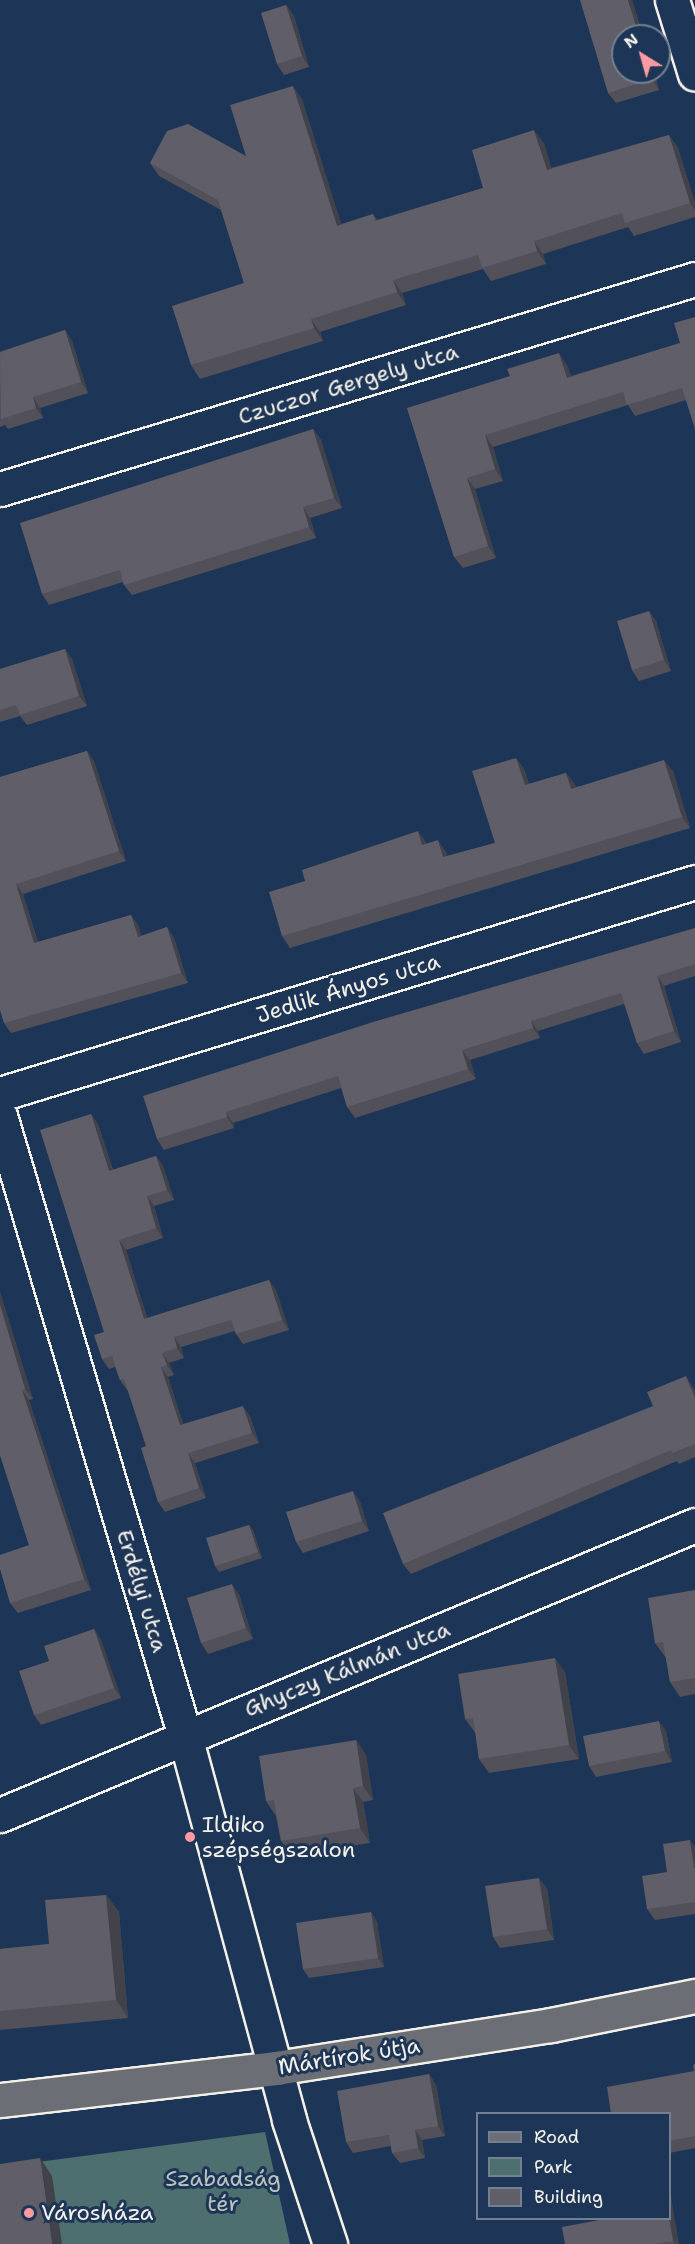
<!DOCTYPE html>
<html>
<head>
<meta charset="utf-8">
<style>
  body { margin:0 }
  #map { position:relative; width:695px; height:2244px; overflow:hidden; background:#1d3557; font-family:"Shantell Sans",sans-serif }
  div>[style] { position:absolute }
  .green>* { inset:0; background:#4d6f6f }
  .roads { filter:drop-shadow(2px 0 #f4f1e8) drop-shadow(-2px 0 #f4f1e8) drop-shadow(0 2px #f4f1e8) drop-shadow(0 -2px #f4f1e8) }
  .minor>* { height:33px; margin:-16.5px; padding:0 16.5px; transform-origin:16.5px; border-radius:16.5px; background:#1d3557 }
  .major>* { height:33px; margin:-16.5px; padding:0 16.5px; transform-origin:16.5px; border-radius:16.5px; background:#6b6f75 }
  .wall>* { inset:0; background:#52515a }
  .shaded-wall>* { inset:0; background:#42424a }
  .building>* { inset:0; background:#5f5e69 }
  .dots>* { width:16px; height:16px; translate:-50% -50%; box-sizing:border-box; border:3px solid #1d3557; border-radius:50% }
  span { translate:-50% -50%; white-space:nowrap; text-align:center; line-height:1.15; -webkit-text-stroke:6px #1d3557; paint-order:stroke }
  .street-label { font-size:22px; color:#f4f1e8 }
  .poi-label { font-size:22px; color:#f4f1e8 }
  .left { translate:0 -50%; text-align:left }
  .park-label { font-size:22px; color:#bac4be }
  .legend { position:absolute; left:476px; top:2112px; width:195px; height:108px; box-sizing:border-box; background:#1d3557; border:2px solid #738091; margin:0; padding:8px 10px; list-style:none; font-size:18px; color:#f4f1e8 }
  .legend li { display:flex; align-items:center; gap:12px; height:30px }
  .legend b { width:30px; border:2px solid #738091 }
  .north { position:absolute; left:611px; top:24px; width:60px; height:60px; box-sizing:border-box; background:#1d3557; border:2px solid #738091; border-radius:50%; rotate:323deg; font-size:16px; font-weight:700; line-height:24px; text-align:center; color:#f4f1e8 }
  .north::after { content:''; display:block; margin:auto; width:21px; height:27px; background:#ff9aa2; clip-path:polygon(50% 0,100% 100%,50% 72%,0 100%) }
</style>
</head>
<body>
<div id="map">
  <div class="green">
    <div style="clip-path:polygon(265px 2132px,290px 2244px,0 2244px,0 2167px)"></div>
  </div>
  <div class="roads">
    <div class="minor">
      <div style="left:672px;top:0;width:77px;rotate:72.7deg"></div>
      <div style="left:0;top:489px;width:726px;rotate:-16.81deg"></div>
      <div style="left:0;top:1094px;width:727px;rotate:-16.96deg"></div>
      <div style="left:0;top:1116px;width:647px;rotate:73.39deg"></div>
      <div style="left:185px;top:1736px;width:398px;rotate:74.8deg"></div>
      <div style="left:289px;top:2120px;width:131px;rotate:71.7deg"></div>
      <div style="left:0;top:1815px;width:753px;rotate:-22.65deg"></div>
    </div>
    <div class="major">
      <div style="left:0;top:2100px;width:278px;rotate:-6.6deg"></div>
      <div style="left:276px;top:2068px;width:278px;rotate:-8.9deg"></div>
      <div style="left:551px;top:2025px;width:147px;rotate:-11.4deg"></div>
    </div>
  </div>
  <div class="wall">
    <div style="clip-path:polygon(632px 0,643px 36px,623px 36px,623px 72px,654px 72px,659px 90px,616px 103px,608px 93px)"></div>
    <div style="clip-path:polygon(286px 5px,294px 16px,309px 67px,284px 75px,277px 64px)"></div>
    <div style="clip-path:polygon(302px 99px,341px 224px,373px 214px,377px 220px,483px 188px,544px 143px,551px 168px,669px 135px,678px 148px,695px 203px,695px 217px,634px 236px,628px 227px,543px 254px,546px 264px,491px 281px,483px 269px,402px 293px,406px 305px,320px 332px,323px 341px,200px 379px,191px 365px,244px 283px,221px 210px,159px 176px,150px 163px,246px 156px)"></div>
    <div style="clip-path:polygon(695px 317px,686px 400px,635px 416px,628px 405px,493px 447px,503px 481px,475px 489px,496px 558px,463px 568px,454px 557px,407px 408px,567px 365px,571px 376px,680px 343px)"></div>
    <div style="clip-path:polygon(65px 330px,72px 341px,88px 393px,40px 408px,43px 418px,8px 429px,5px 425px,0 427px,0 352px)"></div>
    <div style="clip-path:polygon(313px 429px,321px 440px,342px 508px,310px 518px,316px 538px,132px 595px,124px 585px,123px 582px,49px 605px,42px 594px)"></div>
    <div style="clip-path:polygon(649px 611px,656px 621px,671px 671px,639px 681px,632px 670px)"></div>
    <div style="clip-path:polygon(65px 649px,72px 659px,87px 706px,27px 725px,20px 716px,0 722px,0 669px)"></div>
    <div style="clip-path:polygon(87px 751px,94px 761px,126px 861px,23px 894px,38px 942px,131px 915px,138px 925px,141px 936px,167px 927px,174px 938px,188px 983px,11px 1033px,4px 1023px,0 777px)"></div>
    <div style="clip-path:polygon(516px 758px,524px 769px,529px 784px,566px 773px,575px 787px,673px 771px,690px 828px,290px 948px,282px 936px,426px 842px,426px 844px,446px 852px,447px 856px,495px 843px)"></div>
    <div style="clip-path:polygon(695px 928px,695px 976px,664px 986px,681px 1042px,644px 1054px,637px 1043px,624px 1004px,538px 1031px,540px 1038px,470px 1060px,476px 1079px,355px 1118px,347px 1107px,341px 1088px,233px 1123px,234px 1128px,164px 1150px,157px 1139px)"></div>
    <div style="clip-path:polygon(91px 1114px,98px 1124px,113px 1170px,156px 1156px,163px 1166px,174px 1200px,154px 1206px,163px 1238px,126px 1250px,147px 1318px,269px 1280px,276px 1290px,289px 1330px,243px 1344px,236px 1334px,235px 1331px,181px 1347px,184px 1358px,169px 1363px,174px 1375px,168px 1377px,183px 1424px,250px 1416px,259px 1443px,195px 1463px,206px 1498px,165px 1512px,158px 1502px,146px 1446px,128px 1390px,127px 1390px,120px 1380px,115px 1367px,109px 1369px,102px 1359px,104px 1332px)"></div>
    <div style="clip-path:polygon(0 1292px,33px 1399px,29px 1400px,91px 1590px,18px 1613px,10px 1603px,29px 1545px,0 1455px)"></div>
    <div style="clip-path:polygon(693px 1387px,695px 1390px,695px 1457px,679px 1464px,677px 1461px,411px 1574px,403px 1564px,653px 1406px)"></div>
    <div style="clip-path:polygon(360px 1502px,369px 1531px,303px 1553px,296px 1542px)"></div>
    <div style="clip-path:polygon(249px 1525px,253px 1530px,262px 1558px,219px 1572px,215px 1566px)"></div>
    <div style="clip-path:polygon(695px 1590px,695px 1694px,680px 1697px,670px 1682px,666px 1658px,655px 1643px)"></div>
    <div style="clip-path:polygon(239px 1594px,253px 1639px,208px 1654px,201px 1643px)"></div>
    <div style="clip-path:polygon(94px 1629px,101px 1640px,121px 1698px,41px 1725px,34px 1715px,49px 1661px)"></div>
    <div style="clip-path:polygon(565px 1672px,579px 1759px,489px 1773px,479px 1759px,476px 1734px,465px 1719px)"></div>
    <div style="clip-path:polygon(666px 1731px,672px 1762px,596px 1777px,589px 1766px)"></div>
    <div style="clip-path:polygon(356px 1740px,366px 1755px,373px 1800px,363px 1802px,370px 1843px,291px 1855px,281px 1841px,276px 1816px,266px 1801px)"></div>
    <div style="clip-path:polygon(695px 1847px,695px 1914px,655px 1920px,647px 1909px,667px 1872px)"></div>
    <div style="clip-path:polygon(547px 1888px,554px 1940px,500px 1948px,493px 1937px)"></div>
    <div style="clip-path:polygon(106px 1895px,119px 1912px,128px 2018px,0 2030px,0 1949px,49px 1944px)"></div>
    <div style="clip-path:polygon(371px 1912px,377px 1922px,384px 1967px,309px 1978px,303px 1969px)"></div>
    <div style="clip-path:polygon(695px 2064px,695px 2148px,669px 2153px,669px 2114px,694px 2071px)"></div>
    <div style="clip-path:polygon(429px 2074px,436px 2085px,445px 2136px,422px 2140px,425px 2158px,400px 2163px,392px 2153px,391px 2146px,353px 2153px,346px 2142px)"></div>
    <div style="clip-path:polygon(669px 2218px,679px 2244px,565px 2244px)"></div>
  </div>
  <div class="shaded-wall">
    <div style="clip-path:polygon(628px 0,632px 0,643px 36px,639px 36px)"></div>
    <div style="clip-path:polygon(286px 5px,294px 16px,309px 67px,302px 56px)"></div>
    <div style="clip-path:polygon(650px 72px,654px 72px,659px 90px,652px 79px)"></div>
    <div style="clip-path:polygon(293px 86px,302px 99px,346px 239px,337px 226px)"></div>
    <div style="clip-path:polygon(534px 130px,544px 143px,556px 183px,547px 170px)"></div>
    <div style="clip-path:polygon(669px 135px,678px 148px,695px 203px,695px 210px,690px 203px)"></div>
    <div style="clip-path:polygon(534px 241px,543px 254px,546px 264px,537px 251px)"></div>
    <div style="clip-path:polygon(393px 280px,402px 293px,406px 305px,397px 292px)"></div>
    <div style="clip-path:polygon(311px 319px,320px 332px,323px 341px,314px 328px)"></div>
    <div style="clip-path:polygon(65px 330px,72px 341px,88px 393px,81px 382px)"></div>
    <div style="clip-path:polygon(559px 353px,567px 365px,575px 389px,567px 378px)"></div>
    <div style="clip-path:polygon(33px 397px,40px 408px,43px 418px,36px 408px)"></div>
    <div style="clip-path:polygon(313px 429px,321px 440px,342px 508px,334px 498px)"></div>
    <div style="clip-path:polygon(485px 435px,493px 447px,503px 481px,495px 469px)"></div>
    <div style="clip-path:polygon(467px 478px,475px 489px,496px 558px,488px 546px)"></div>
    <div style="clip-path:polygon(303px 507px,310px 518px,316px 538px,309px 527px)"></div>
    <div style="clip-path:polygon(649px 611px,656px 621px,671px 671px,664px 660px)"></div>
    <div style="clip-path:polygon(65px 649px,72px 659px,87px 706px,79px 696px)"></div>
    <div style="clip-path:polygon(87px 751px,94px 761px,126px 861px,119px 851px)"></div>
    <div style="clip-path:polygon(516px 758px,524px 769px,533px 797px,525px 785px)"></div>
    <div style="clip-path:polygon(664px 760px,673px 771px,690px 828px,682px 817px)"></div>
    <div style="clip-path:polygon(566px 773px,575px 784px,579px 800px,571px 789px)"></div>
    <div style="clip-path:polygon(418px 831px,426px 842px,430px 857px,422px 845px)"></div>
    <div style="clip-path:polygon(438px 840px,446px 852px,451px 869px,443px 857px)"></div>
    <div style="clip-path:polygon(16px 884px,23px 894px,41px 953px,34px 943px)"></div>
    <div style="clip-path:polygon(131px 915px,138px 925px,145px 947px,138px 937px)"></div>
    <div style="clip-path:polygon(167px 927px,174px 938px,188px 983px,181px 973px)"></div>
    <div style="clip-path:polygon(657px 976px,664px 986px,681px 1042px,674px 1031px)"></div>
    <div style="clip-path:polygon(531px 1021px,538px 1031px,540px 1038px,533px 1028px)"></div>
    <div style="clip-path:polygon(462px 1050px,470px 1060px,476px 1079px,468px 1069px)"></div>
    <div style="clip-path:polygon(226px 1112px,233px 1123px,234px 1128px,227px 1117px)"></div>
    <div style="clip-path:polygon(91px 1114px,98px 1124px,116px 1181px,109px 1171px)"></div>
    <div style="clip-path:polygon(156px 1156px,163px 1166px,174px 1200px,167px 1190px)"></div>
    <div style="clip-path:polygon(147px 1196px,154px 1206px,163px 1238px,156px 1228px)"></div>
    <div style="clip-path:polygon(119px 1240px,126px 1250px,151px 1329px,144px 1319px)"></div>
    <div style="clip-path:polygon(269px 1280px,276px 1290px,289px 1330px,282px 1320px)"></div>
    <div style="clip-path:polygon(0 1292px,33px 1399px,25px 1389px,0 1305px)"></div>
    <div style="clip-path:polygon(174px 1337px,181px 1347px,184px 1358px,177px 1348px)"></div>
    <div style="clip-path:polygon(162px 1353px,169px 1363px,174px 1375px,167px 1365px)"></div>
    <div style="clip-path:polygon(161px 1367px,168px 1377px,187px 1435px,180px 1425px)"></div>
    <div style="clip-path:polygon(686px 1376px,693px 1387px,695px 1390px,695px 1398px)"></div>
    <div style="clip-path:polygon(22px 1390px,29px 1400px,91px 1590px,84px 1579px)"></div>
    <div style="clip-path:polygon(243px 1406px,250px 1416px,259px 1443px,252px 1433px)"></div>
    <div style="clip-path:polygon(188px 1453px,195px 1463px,206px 1498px,199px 1488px)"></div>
    <div style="clip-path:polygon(353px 1491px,360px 1502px,369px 1531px,362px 1521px)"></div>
    <div style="clip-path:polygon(249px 1525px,253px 1530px,262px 1558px,258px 1552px)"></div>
    <div style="clip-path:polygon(232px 1584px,239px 1594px,253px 1639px,246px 1628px)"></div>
    <div style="clip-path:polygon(94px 1629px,101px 1640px,121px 1698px,114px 1688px)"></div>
    <div style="clip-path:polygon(555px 1658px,565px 1672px,579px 1759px,569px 1745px)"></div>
    <div style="clip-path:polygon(659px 1721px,666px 1731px,672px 1762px,665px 1751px)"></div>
    <div style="clip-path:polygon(356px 1740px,366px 1755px,373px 1800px,363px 1786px)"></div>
    <div style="clip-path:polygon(353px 1788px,363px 1802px,370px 1843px,360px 1828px)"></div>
    <div style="clip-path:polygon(690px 1840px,695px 1847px,695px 1869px,694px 1868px)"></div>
    <div style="clip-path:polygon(539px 1878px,547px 1888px,554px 1940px,547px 1929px)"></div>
    <div style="clip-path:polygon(106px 1895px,119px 1912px,128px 2018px,116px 2000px)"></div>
    <div style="clip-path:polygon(371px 1912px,377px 1922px,384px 1967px,378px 1958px)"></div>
    <div style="clip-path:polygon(429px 2074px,436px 2085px,445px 2136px,438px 2126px)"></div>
    <div style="clip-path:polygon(415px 2130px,422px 2140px,425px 2158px,418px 2148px)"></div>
    <div style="clip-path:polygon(40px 2158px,52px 2176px,62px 2244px,52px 2244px)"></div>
    <div style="clip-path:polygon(669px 2184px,679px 2244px,676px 2244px,673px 2241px,669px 2218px)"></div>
  </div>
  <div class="building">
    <div style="clip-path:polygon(580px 0,628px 0,639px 36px,623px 36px,623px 72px,650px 72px,652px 79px,608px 93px)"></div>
    <div style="clip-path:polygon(286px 5px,302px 56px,277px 64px,261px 13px)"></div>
    <div style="clip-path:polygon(293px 86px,337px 226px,373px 214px,375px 221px,483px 188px,472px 150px,534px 130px,547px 170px,669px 135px,690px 203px,625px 223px,622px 213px,534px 241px,537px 251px,482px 268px,478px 255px,393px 280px,397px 292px,311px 319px,314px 328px,191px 365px,172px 306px,244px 283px,218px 200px,150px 163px,167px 131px,188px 124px,246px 156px,230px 105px)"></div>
    <div style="clip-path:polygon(695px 317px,695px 429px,682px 388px,627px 405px,623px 392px,485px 435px,495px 469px,467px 478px,488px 546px,454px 557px,407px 408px,510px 376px,507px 369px,559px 353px,567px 378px,680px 343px,674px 323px)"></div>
    <div style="clip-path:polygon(65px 330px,81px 382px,33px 397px,36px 408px,1px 419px,0 352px)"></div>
    <div style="clip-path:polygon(313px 429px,334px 498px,303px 507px,309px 527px,124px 585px,120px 570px,42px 594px,20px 523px)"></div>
    <div style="clip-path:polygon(649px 611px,664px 660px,632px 670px,617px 621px)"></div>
    <div style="clip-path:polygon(65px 649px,79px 696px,20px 715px,16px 705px,0 710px,0 669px)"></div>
    <div style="clip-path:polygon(87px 751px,119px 851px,16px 884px,34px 943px,131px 915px,138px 937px,167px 927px,181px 973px,4px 1023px,0 1010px,0 777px)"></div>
    <div style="clip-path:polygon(516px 758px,525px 785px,566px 773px,571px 789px,664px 760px,682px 817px,282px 936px,269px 892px,305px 881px,302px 870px,418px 831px,422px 845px,438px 840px,443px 857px,495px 843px,472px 771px)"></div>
    <div style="clip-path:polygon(695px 928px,695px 964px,657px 976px,674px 1031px,637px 1043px,621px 993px,531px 1021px,533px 1028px,462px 1050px,468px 1069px,347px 1107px,338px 1076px,226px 1112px,227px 1117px,157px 1139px,143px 1096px,373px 1022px)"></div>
    <div style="clip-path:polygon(91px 1114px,109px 1171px,156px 1156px,167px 1190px,147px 1196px,156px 1228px,119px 1240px,144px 1319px,269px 1280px,282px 1320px,236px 1334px,231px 1320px,174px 1337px,177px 1348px,162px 1353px,167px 1365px,161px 1367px,180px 1425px,243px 1406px,252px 1433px,188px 1453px,199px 1488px,158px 1502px,141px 1448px,146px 1446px,124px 1379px,120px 1380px,112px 1356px,102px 1359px,94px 1335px,104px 1332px,40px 1130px)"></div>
    <div style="clip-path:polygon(0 1305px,25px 1389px,22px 1390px,84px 1579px,10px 1603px,0 1569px,0 1555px,29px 1545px,0 1455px)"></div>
    <div style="clip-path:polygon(686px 1376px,695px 1398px,695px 1444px,672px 1453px,671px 1450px,403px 1564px,383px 1513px,653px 1406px,647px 1392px)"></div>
    <div style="clip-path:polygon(353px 1491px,362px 1521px,296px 1542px,286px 1512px)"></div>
    <div style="clip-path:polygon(249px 1525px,258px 1552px,215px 1566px,206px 1538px)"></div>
    <div style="clip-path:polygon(232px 1584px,246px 1628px,201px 1643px,187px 1598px)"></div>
    <div style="clip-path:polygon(695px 1590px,695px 1678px,670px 1682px,663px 1642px,655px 1643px,648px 1598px)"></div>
    <div style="clip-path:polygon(94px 1629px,114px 1688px,34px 1715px,19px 1671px,49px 1661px,44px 1646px)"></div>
    <div style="clip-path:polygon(555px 1658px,569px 1745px,479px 1759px,473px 1718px,465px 1719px,458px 1674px)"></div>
    <div style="clip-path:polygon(659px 1721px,665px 1751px,589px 1766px,583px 1736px)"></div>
    <div style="clip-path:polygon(356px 1740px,363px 1786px,353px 1788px,360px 1828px,281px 1841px,274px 1800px,266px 1801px,259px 1756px)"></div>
    <div style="clip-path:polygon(690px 1840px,694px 1868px,695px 1868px,695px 1902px,647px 1909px,642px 1876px,667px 1872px,663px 1844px)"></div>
    <div style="clip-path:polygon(539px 1878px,547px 1929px,493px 1937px,485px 1886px)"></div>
    <div style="clip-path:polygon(106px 1895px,116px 2000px,0 2011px,0 1949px,49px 1944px,45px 1900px)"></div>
    <div style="clip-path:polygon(371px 1912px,378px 1958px,303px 1969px,296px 1923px)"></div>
    <div style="clip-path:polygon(695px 2064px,695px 2136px,669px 2141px,669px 2114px,611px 2114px,607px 2087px,694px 2071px,693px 2065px)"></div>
    <div style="clip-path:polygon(429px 2074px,438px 2126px,415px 2130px,418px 2148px,392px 2153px,389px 2135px,346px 2142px,337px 2091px)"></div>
    <div style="clip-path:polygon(40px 2158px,52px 2244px,0 2244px,0 2164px)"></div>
    <div style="clip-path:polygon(610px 2218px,669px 2218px,673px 2241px,654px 2244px,565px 2244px,562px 2227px)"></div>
  </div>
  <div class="dots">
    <div style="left:190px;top:1837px;background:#ff9aa2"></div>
    <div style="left:29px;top:2213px;background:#ff9aa2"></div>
  </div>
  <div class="street-label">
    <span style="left:348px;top:384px;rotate:-17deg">Czuczor Gergely utca</span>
    <span style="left:348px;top:988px;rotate:-17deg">Jedlik Ányos utca</span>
    <span style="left:142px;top:1591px;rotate:73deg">Erdélyi utca</span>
    <span style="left:347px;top:1669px;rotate:-22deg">Ghyczy Kálmán utca</span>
    <span style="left:349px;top:2056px;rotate:-9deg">Mártírok útja</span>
  </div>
  <div class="poi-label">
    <span class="left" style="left:202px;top:1837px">Ildiko<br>szépségszalon</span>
    <span class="left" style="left:41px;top:2213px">Városháza</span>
  </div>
  <div class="park-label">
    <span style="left:223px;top:2191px">Szabadság<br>tér</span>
  </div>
  <ul class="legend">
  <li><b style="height:8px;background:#6b6f75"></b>Road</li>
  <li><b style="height:16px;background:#4d6f6f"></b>Park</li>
  <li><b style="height:16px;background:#5f5e69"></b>Building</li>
  </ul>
  <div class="north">N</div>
</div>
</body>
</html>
